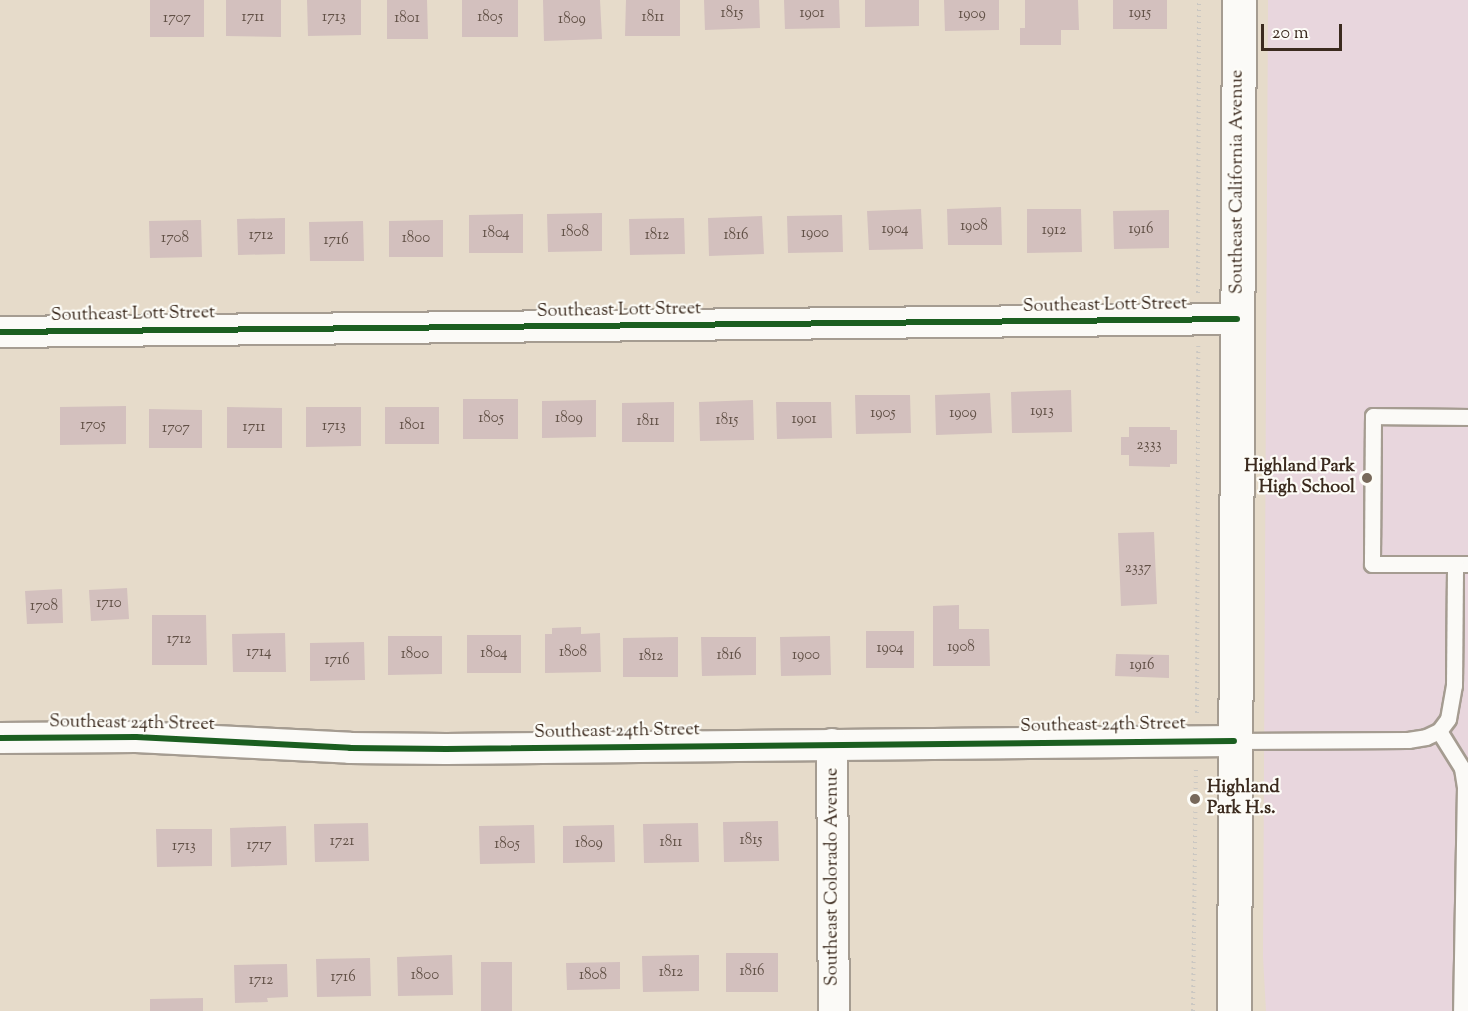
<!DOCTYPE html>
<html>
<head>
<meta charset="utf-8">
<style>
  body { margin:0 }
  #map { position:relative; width:1468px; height:1011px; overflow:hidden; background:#e6dbca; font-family:"Sorts Mill Goudy",serif }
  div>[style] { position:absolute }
  .built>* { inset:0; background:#e8d6dd }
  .building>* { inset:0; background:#d3c0be }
  .path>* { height:4px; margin-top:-2px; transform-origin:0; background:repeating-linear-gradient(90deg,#cac7c2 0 1.5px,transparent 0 6px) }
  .roads { filter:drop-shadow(2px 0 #a59c91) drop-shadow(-2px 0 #a59c91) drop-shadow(0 2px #a59c91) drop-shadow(0 -2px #a59c91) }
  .lane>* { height:15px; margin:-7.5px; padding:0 7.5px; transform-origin:7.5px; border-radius:7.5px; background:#fbfaf7 }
  .street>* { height:30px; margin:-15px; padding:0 15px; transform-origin:15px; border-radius:15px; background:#fbfaf7 }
  .secondary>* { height:33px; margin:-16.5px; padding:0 16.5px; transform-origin:16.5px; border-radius:16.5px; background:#fbfaf7 }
  .cycleway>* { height:6px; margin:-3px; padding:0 3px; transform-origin:3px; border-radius:3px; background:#1b5e20 }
  .dots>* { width:16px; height:16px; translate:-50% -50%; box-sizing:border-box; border:3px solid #fdfcf7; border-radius:50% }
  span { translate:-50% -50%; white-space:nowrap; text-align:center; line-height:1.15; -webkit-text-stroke:4.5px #fdfcf7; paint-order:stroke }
  .number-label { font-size:15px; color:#615046 }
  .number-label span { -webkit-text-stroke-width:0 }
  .street-label { font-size:18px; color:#3b2a1e }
  .poi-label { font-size:18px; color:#3b2a1e; font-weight:700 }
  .right { translate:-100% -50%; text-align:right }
  .left { translate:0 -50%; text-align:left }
  .scale { position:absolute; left:1261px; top:24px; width:81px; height:27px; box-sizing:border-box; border:3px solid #3b2a1e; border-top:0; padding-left:8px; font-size:18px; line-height:21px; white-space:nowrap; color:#3b2a1e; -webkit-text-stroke:4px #fdfcf7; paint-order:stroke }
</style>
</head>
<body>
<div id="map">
  <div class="built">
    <div style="clip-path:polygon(1268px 0,1468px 0,1468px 1011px,1266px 1011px,1263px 957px)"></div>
  </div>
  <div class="building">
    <div style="clip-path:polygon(150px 0,204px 0,204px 37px,150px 37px)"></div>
    <div style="clip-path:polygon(226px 0,281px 0,281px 37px,226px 36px)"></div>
    <div style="clip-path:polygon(307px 0,361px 0,361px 35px,308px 36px)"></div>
    <div style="clip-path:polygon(387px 0,427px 0,428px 39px,387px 39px)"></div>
    <div style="clip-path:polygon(462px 0,518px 0,518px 37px,462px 37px)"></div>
    <div style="clip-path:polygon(543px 0,600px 0,602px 39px,544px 41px)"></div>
    <div style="clip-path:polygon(626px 0,680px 0,680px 36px,625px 36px)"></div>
    <div style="clip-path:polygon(704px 0,759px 0,760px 28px,705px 30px)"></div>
    <div style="clip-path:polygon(784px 0,839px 0,840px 28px,785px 29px)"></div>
    <div style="clip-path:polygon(865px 0,919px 0,919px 26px,865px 27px)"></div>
    <div style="clip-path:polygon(944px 0,999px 0,999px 30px,945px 31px)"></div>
    <div style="clip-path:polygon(1025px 0,1078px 0,1079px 30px,1061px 30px,1061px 45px,1020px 45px,1020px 28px,1025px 28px)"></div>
    <div style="clip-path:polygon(1113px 0,1167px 0,1167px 29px,1113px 29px)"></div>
    <div style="clip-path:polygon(1001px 207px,1002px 245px,948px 245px,947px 209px)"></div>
    <div style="clip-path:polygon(921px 209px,923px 249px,869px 250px,867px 211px)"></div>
    <div style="clip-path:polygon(1027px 209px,1081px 209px,1082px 252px,1027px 253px)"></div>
    <div style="clip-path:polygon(1169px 210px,1169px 248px,1114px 249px,1113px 211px)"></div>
    <div style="clip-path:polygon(602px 213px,602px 251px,548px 252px,547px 214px)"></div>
    <div style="clip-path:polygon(523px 214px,523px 253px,469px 253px,469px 215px)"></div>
    <div style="clip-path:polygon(842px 215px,843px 252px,788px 253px,787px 216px)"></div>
    <div style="clip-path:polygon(762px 216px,764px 254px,709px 256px,708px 218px)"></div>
    <div style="clip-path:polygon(285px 218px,285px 254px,238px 255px,237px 219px)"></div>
    <div style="clip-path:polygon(684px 218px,685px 254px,630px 255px,629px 219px)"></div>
    <div style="clip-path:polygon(201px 220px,202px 257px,150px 258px,149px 221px)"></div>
    <div style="clip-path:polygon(443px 220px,443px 257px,389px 257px,389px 221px)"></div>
    <div style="clip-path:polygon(363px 221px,364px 261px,310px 261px,309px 222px)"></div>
    <div style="clip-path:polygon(1071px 390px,1072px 432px,1012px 433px,1011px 392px)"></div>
    <div style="clip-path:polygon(990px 393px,992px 433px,936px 435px,935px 395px)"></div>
    <div style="clip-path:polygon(855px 395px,910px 395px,911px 433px,856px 434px)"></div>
    <div style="clip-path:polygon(463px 399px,518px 399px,518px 439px,463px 439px)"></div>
    <div style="clip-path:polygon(596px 400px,596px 437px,542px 438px,542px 401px)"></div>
    <div style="clip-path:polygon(753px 400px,754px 440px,700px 441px,699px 402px)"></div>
    <div style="clip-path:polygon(674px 402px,674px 442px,622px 442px,622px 403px)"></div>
    <div style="clip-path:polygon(776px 402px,831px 402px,832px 438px,777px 439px)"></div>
    <div style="clip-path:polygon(126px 406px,126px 444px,60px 445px,60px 407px)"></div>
    <div style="clip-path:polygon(227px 407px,282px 408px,282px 448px,227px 448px)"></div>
    <div style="clip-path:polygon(306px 407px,361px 407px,361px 446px,306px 447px)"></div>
    <div style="clip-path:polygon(385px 407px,439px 407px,439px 444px,385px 444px)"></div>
    <div style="clip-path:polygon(149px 409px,202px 410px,202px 448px,149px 448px)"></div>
    <div style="clip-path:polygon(1129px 427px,1170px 427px,1170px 430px,1177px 430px,1177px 464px,1170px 464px,1170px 467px,1129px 466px,1129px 455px,1121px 455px,1121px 437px,1129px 437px)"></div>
    <div style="clip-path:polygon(1154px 532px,1157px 604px,1121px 606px,1118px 533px)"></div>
    <div style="clip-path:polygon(127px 588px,129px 619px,91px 621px,89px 590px)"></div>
    <div style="clip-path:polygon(62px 589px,63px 623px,27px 624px,25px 591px)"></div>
    <div style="clip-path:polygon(959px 605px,959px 629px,989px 629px,990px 666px,933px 666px,933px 606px)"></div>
    <div style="clip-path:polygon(152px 615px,206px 615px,207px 665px,152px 665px)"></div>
    <div style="clip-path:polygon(581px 627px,581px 634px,600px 633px,601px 672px,545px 673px,545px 634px,552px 634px,552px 628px)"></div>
    <div style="clip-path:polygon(866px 631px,914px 631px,914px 668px,866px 668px)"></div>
    <div style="clip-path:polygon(285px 633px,286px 672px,233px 672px,232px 634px)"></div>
    <div style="clip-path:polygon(467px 635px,521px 635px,521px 673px,467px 673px)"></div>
    <div style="clip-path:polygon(388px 636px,442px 636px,442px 674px,388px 675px)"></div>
    <div style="clip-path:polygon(830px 636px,831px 675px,781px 676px,780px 637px)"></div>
    <div style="clip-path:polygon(678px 637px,678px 677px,623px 677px,623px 638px)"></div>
    <div style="clip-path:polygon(701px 637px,756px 637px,756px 675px,702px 676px)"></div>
    <div style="clip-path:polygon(364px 642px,365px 680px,310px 681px,310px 643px)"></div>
    <div style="clip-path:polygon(1116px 654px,1169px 655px,1169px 678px,1115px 676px)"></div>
    <div style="clip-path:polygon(778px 821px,779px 861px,724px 862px,723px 822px)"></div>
    <div style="clip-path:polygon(368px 823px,369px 861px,315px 862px,314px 824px)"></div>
    <div style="clip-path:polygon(698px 823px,699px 862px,644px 863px,643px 824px)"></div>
    <div style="clip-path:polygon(534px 825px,535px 863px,480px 864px,479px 826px)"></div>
    <div style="clip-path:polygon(614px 825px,615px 862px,563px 863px,563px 826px)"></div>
    <div style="clip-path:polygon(286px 826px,287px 865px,231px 867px,230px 828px)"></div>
    <div style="clip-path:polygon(156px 829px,212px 829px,212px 866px,157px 867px)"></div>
    <div style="clip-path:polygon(726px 953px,778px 953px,778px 992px,726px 992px)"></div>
    <div style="clip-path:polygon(452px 955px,453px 995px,398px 996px,397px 957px)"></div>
    <div style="clip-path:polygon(699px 955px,699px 991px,643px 992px,642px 956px)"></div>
    <div style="clip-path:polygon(370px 958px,371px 996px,317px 997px,316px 959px)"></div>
    <div style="clip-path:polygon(481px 962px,512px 962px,512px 1011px,481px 1011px)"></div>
    <div style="clip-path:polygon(620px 962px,620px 989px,567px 990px,566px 963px)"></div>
    <div style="clip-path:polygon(287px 964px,288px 997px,267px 998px,268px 1002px,235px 1003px,234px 965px)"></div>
    <div style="clip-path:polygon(203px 998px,203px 1011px,150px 1011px,150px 999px)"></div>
  </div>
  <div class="path">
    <div style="left:1198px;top:293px;width:293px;rotate:-89.8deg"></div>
    <div style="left:1197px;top:713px;width:367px;rotate:-89.8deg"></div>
    <div style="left:1193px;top:1011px;width:242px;rotate:-89.3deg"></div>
  </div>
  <div class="roads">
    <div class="lane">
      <div style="left:1468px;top:417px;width:95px;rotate:-179.4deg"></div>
      <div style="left:1373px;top:416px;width:148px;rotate:90.4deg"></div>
      <div style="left:1372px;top:564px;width:96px"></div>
      <div style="left:1439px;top:731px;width:44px;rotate:58.1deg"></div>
      <div style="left:1462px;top:768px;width:19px;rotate:81deg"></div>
      <div style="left:1465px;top:787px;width:224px;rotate:91deg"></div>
      <div style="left:1234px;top:741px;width:174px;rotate:-0.3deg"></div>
      <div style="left:1408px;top:740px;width:18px;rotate:-9deg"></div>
      <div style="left:1426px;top:737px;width:14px;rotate:-25deg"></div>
      <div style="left:1439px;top:731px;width:15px;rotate:-53deg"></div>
      <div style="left:1448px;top:719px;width:35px;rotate:-80deg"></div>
      <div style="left:1454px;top:685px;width:121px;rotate:-89.5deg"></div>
    </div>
    <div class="street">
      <div style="left:0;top:332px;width:1237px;rotate:-0.6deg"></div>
      <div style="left:0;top:738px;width:136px;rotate:-0.4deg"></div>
      <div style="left:136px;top:737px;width:214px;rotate:2.9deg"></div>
      <div style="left:350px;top:748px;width:96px;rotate:0.6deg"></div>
      <div style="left:446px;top:749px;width:788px;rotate:-0.58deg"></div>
      <div style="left:832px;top:744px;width:267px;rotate:89.6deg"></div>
    </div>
    <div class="secondary">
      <div style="left:1234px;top:1011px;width:1011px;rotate:-89.72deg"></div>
    </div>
  </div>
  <div class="cycleway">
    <div style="left:0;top:332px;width:1237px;rotate:-0.6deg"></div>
    <div style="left:0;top:738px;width:136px;rotate:-0.4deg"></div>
    <div style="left:136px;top:737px;width:214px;rotate:2.9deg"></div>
    <div style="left:350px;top:748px;width:96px;rotate:0.6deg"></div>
    <div style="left:446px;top:749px;width:788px;rotate:-0.58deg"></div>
  </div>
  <div class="dots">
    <div style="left:1367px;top:478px;background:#77685a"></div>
    <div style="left:1195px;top:799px;background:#77685a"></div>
  </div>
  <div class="number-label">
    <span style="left:732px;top:14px">1815</span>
    <span style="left:812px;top:14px">1901</span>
    <span style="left:1140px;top:14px">1915</span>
    <span style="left:972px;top:15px">1909</span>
    <span style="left:253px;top:18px">1711</span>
    <span style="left:334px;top:18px">1713</span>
    <span style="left:490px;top:18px">1805</span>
    <span style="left:653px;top:18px">1811</span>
    <span style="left:177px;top:19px">1707</span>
    <span style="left:407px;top:19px">1801</span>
    <span style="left:572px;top:20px">1809</span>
    <span style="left:974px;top:227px">1908</span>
    <span style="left:895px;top:230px">1904</span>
    <span style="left:1141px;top:230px">1916</span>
    <span style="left:1054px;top:231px">1912</span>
    <span style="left:575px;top:233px">1808</span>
    <span style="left:496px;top:234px">1804</span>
    <span style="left:815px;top:234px">1900</span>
    <span style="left:261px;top:236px">1712</span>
    <span style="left:657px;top:236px">1812</span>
    <span style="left:736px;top:236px">1816</span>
    <span style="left:175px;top:239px">1708</span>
    <span style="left:416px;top:239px">1800</span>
    <span style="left:336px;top:241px">1716</span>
    <span style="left:1042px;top:412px">1913</span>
    <span style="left:883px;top:414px">1905</span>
    <span style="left:963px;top:414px">1909</span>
    <span style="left:491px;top:419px">1805</span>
    <span style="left:569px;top:419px">1809</span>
    <span style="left:804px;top:420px">1901</span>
    <span style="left:727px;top:421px">1815</span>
    <span style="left:648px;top:422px">1811</span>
    <span style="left:93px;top:426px">1705</span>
    <span style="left:412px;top:426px">1801</span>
    <span style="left:334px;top:427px">1713</span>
    <span style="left:254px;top:428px">1711</span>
    <span style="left:176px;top:429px">1707</span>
    <span style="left:1149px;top:446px">2333</span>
    <span style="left:1138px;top:569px">2337</span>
    <span style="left:109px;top:604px">1710</span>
    <span style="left:44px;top:607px">1708</span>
    <span style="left:179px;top:640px">1712</span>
    <span style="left:961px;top:648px">1908</span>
    <span style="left:890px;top:649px">1904</span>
    <span style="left:259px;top:653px">1714</span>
    <span style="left:573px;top:653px">1808</span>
    <span style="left:494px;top:654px">1804</span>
    <span style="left:415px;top:655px">1800</span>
    <span style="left:729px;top:656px">1816</span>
    <span style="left:806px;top:656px">1900</span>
    <span style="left:651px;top:657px">1812</span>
    <span style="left:337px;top:661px">1716</span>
    <span style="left:1142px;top:666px">1916</span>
    <span style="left:751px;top:841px">1815</span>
    <span style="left:342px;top:842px">1721</span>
    <span style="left:671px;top:843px">1811</span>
    <span style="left:589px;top:844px">1809</span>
    <span style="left:507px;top:845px">1805</span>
    <span style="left:259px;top:846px">1717</span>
    <span style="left:184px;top:847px">1713</span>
    <span style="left:752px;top:972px">1816</span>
    <span style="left:671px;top:973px">1812</span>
    <span style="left:425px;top:976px">1800</span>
    <span style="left:593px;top:976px">1808</span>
    <span style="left:343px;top:978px">1716</span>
    <span style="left:261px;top:981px">1712</span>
  </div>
  <div class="street-label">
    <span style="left:1238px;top:182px;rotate:-90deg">Southeast California Avenue</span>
    <span style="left:1105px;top:306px;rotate:-1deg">Southeast Lott Street</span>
    <span style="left:619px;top:311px;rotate:-1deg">Southeast Lott Street</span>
    <span style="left:133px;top:315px;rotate:-1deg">Southeast Lott Street</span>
    <span style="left:132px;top:724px;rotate:1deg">Southeast 24th Street</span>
    <span style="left:1103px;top:726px;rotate:-1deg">Southeast 24th Street</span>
    <span style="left:617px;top:732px;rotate:-1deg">Southeast 24th Street</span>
    <span style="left:833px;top:877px;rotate:-90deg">Southeast Colorado Avenue</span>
  </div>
  <div class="poi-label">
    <span class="right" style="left:1355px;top:478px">Highland Park<br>High School</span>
    <span class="left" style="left:1207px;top:799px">Highland<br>Park H.s.</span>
  </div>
  <div class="scale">20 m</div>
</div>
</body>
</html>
